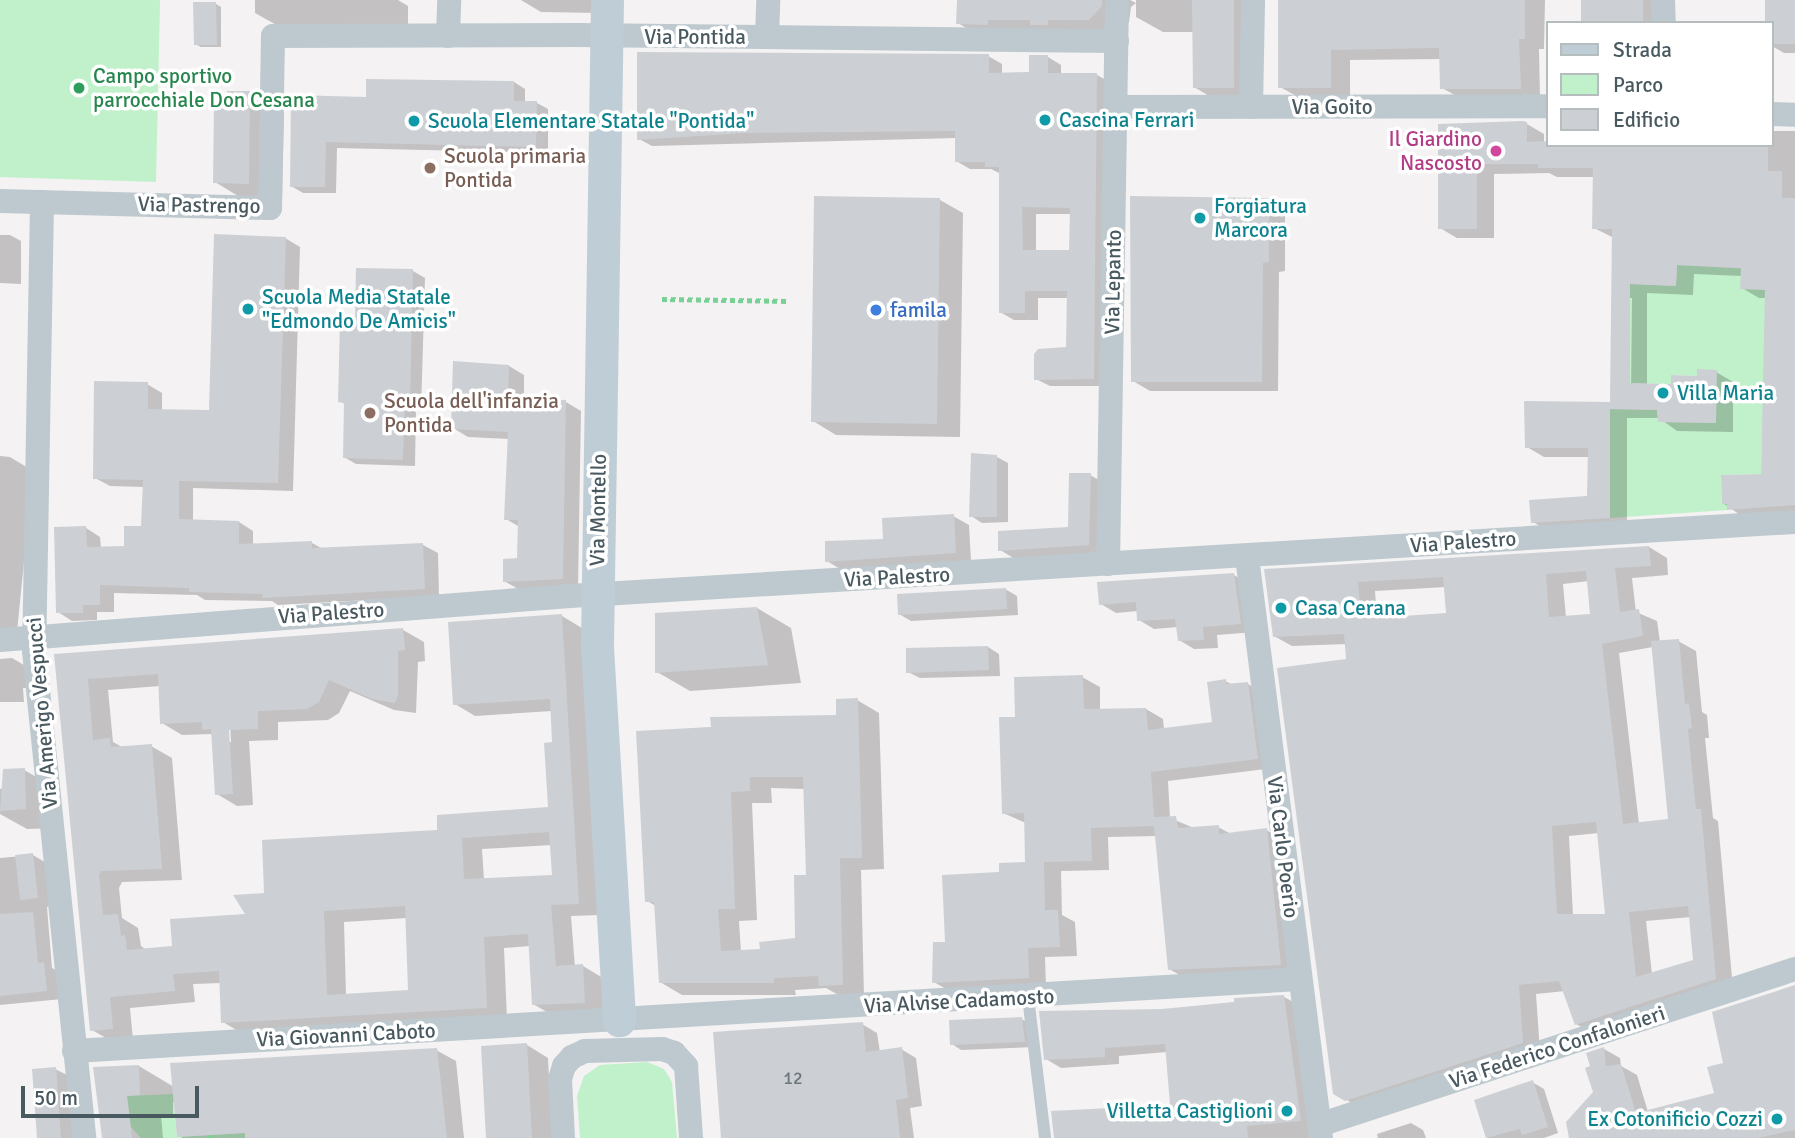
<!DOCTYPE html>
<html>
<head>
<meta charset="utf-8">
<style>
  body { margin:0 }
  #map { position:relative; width:1795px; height:1138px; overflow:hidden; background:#f4f2f2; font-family:Signika,sans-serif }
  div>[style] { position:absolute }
  .green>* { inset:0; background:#c0f1ca }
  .shadow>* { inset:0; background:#0003 }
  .building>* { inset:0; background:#ccd0d4 }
  .path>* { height:4.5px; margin-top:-2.25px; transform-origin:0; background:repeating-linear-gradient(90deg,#77d194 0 5px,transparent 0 8.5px) }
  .lane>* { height:12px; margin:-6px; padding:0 6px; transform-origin:6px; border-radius:6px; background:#bdc9ce }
  .street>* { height:24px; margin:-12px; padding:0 12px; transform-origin:12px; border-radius:12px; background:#bdc9ce }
  .secondary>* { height:33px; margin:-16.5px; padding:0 16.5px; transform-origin:16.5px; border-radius:16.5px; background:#bfced6 }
  .dots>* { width:19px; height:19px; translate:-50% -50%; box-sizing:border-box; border:4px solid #fff; border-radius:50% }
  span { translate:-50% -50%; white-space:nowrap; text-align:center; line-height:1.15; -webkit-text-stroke:7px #fff; paint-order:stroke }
  .number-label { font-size:18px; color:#6a777d }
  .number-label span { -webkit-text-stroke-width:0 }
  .street-label { font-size:21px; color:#495960 }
  .leisure-label { font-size:21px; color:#27864d }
  .left { translate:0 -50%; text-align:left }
  .culture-label { font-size:21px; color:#0d838f }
  .right { translate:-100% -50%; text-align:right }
  .hotel-label { font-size:21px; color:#b23c85 }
  .education-label { font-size:21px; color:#785e54 }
  .shop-label { font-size:21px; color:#366cbe }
  .legend { position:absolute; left:1546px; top:21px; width:228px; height:126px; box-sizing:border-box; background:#fff; border:2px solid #b6bdbf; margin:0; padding:9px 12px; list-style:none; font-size:21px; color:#495960 }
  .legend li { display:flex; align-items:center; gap:14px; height:35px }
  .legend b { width:35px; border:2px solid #b6bdbf }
  .scale { position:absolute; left:21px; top:1086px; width:178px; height:32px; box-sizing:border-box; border:4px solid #495960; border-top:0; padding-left:9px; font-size:21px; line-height:24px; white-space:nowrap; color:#495960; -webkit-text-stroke:5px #fff; paint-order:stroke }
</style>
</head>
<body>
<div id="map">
  <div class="green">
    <div style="clip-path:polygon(0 0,160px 0,156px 182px,0 177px)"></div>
    <div style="clip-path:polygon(1677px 265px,1767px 270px,1761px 474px,1721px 475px,1722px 504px,1727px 504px,1727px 510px,1610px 518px,1610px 409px,1657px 410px,1658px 422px,1716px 423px,1697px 376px,1671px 375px,1671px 384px,1610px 383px,1630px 349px,1630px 284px,1676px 286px)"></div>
    <div style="clip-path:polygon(647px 1062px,664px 1069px,672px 1082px,677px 1138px,580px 1138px,577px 1096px,584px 1076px,600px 1065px)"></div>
    <div style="clip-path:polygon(173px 1094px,177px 1137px,245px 1133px,245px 1138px,141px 1138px,131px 1127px,127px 1096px)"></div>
  </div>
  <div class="shadow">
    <div style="clip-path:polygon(255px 0,398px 0,408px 6px,408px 29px,280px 27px,255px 13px)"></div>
    <div style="clip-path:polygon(521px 0,598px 0,598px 13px,541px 12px)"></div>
    <div style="clip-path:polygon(959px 0,1130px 0,1136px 3px,1131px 7px,1129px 22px,1116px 35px,985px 39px,958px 23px)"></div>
    <div style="clip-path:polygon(1136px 0,1260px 0,1261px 102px,1221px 103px,1194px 87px,1194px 32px,1163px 32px,1136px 17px)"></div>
    <div style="clip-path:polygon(1280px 0,1545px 0,1544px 49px,1539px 49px,1540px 98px,1462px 99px,1442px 88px,1441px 59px,1350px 60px,1350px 99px,1300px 98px,1280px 87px)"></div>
    <div style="clip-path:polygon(1583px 0,1662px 0,1663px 23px,1583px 23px)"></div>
    <div style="clip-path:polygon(1767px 0,1795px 0,1795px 53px,1784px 53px,1772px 46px,1772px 23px)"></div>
    <div style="clip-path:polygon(216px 4px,221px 7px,221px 47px,201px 47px,195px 44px)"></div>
    <div style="clip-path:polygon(evenodd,988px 56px,1002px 64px,1002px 75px,1031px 74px,1048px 57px,1061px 65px,1061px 75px,1097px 75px,1111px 83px,1107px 386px,1050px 386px,1036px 379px,1068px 348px,1069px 298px,1038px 298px,1038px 320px,1014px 320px,1000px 312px,1001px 174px,991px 169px,970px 169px,956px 161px,956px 138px,652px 146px,639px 139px,988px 56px,1036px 214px,1072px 214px,1070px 251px,1036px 251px,1036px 214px)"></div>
    <div style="clip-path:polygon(514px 82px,525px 89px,525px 103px,537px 103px,548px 109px,548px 153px,337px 148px,336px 193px,303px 193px,291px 186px,292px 97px,367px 99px)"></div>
    <div style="clip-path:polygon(250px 93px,284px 113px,282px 202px,248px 202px,215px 182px,229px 106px)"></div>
    <div style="clip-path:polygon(evenodd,1527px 124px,1544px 134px,1544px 143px,1548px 145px,1772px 145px,1772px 131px,1795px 131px,1795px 515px,1746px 519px,1723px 503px,1762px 476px,1767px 298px,1759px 298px,1742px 288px,1742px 276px,1694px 274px,1693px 295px,1647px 293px,1647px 385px,1672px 385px,1716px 372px,1733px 382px,1733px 432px,1677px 431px,1659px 418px,1627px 418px,1627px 527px,1550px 532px,1533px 522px,1589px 497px,1590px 457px,1544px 457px,1527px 447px,1612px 404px,1614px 238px,1594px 228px,1595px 177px,1557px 177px,1549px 173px,1494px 174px,1494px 238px,1457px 238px,1440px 228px,1440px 126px,1527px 124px,1628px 298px,1632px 298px,1631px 392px,1628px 392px,1628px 298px)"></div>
    <div style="clip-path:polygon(940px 200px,963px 213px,960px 437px,836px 435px,813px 421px)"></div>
    <div style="clip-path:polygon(1269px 200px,1285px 209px,1285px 271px,1279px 272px,1278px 391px,1150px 391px,1133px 381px)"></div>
    <div style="clip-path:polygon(0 235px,10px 235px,21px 241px,21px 284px,0 283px)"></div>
    <div style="clip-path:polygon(285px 238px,300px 247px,293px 491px,193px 488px,193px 521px,239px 522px,253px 531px,253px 545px,312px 543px,323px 549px,423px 545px,438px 553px,439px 596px,278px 605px,272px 601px,205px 600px,197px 595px,114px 593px,114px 612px,97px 612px,97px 620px,72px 621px,58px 612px,86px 528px,100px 537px,101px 548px,125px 547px,143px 528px,144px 487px,110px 486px,95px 478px,147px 384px,162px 393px,162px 411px,211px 412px)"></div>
    <div style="clip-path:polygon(413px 271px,425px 278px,421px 411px,416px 410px,415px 466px,356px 464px,344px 457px,346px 405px,340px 401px,357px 323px)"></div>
    <div style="clip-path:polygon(509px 366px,524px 375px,524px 401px,566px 402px,581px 411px,578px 587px,520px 590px,504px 581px,519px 559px,520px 527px,506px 519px,509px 439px,468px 437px,453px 428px)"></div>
    <div style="clip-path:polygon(0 456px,10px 457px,33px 471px,17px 632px,0 634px)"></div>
    <div style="clip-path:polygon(997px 457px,1008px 463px,1008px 522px,982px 523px,971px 516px)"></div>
    <div style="clip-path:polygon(1090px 475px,1108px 485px,1107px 554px,1017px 560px,1000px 550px,1070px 529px)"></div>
    <div style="clip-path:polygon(953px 516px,969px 525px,971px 561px,842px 570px,827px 561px)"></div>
    <div style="clip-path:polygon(evenodd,1649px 547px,1667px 558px,1668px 575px,1632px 578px,1636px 612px,1657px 621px,1660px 642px,1678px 641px,1696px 651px,1702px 712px,1707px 715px,1709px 738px,1705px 738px,1713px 818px,1718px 821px,1733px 989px,1594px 1034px,1576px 1024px,1565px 991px,1536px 994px,1540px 1052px,1364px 1110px,1335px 1093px,1347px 644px,1292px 646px,1274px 636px,1266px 571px,1649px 547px,1589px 581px,1592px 616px,1566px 618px,1563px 584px,1589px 581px,1649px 547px,1446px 587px,1448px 615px,1377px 620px,1375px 591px,1446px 587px,1649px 547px,1653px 647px,1670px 821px,1639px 824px,1619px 653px,1653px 647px,1649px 547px,1599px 833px,1607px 916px,1573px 916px,1569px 836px,1599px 833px,1649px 547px,1691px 917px,1694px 961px,1652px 974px,1646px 921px,1691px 917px)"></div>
    <div style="clip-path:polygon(1234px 575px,1249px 584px,1255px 632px,1217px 635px,1218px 648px,1194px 649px,1179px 640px,1178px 627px,1154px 629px,1139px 620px,1138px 611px,1116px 613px,1101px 604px)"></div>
    <div style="clip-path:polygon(1005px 589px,1017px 596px,1018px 615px,911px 621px,899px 614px)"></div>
    <div style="clip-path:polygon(757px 608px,791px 628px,801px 683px,690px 691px,657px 672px,655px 645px)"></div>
    <div style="clip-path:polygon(evenodd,562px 616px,582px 628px,599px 915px,571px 916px,575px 967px,583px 966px,603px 978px,605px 1013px,554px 1016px,533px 1004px,530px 946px,504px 948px,507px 1019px,243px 1034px,223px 1022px,221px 983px,193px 984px,195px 1002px,130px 1008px,133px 1040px,113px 1042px,92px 1030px,56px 655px,403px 630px,424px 642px,425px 661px,418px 662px,416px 713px,394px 710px,350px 691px,339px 713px,328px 720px,278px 722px,278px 740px,249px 741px,253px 805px,237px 806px,217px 794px,213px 734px,182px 735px,162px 723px,160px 686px,108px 690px,113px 742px,124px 748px,151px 746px,172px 758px,182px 880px,122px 882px,119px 888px,122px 918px,138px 928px,141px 946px,145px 949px,173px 948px,248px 915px,266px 894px,439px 832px,549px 808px,554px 744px,552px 711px,475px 716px,455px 704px,562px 616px,230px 721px,231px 742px,228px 742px,227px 722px,230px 721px,562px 616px,552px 845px,554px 876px,484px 880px,482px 849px,552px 845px,562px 616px,407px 918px,410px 992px,346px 995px,344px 922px,407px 918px)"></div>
    <div style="clip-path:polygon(988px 647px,999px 654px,1000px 676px,920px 678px,908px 672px)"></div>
    <div style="clip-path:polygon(12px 658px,29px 668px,31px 688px,23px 688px,24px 702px,0 702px,0 659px)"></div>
    <div style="clip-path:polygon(1082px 677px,1100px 687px,1100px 711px,1146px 709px,1163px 719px,1164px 730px,1214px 724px,1225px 681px,1233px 685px,1248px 684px,1265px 694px,1275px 768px,1168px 781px,1170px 818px,1194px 828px,1218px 827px,1231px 834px,1266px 830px,1284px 840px,1297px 974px,1187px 979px,1169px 969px,1157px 836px,1108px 837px,1109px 870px,1061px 871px,1062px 915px,1075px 922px,1077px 956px,1045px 957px,1046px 987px,951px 992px,934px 982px,947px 943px,1001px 874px,1027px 864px,1026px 823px,1003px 813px,1017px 718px)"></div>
    <div style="clip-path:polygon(evenodd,857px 700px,879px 713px,884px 869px,861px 870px,864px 997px,842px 997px,826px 988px,795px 990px,796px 995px,682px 995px,660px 982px,656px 906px,647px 901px,638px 733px,838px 717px,857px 700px,771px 788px,805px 789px,808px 876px,797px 940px,761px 951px,741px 952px,739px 921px,757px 920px,752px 803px,772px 803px,771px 788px)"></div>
    <div style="clip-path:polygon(24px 770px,58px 789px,60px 828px,27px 829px,0 814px,0 789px,6px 788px)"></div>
    <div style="clip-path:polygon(33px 855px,48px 864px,52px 906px,47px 907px,52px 968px,59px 972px,62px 999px,0 1005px,0 858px)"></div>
    <div style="clip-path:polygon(1795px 986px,1795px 1138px,1571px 1138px,1595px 1092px,1593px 1067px,1604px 1049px,1620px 1058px,1621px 1066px,1637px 1075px,1648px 1112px,1716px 1094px,1725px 1064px)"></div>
    <div style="clip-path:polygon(1284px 997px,1299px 1005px,1317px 1138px,1055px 1138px,1172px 1107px,1167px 1052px,1119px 1056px,1119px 1064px,1061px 1068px,1046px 1059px,1162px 1010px)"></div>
    <div style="clip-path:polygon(1021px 1019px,1031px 1024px,1033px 1047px,961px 1050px,952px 1044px)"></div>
    <div style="clip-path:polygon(862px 1024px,877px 1033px,880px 1052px,901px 1049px,916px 1058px,922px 1106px,910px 1108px,914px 1138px,723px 1138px)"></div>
    <div style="clip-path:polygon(527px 1045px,548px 1058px,552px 1138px,488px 1138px)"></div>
    <div style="clip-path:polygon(436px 1050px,456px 1061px,464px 1138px,183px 1138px,179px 1136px,176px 1102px,173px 1102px,173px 1114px,161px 1115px,163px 1138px,104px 1138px,139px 1066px,174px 1087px)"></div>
    <div style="clip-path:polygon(55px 1069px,67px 1075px,73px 1138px,37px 1138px)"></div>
    <div style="clip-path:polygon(1532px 1082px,1544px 1089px,1558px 1133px,1544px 1138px,1488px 1138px,1476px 1101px)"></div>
    <div style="clip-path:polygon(1411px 1123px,1423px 1130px,1426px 1138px,1378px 1138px,1377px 1134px)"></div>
  </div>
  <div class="building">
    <div style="clip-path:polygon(957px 0,1102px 0,1102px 6px,1089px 20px,1048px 20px,1048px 25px,1030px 25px,1030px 20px,988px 20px,988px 25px,956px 24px)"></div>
    <div style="clip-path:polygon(1192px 0,1234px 0,1234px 88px,1193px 88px)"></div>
    <div style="clip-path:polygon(1278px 0,1525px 0,1525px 39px,1519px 39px,1521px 89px,1440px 89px,1439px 48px,1331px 50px,1331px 88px,1278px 88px)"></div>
    <div style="clip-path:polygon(1581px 0,1643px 0,1643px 23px,1581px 23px)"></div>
    <div style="clip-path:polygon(1765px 0,1795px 0,1795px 44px,1772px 44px,1772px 23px,1765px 23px)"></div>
    <div style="clip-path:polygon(193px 2px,216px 2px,217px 45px,194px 45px)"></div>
    <div style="clip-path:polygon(evenodd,637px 52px,989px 54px,989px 73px,1029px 72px,1029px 55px,1048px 55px,1048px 73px,1097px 73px,1094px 379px,1034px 380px,1034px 354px,1038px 349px,1066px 347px,1067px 291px,1025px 291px,1025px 313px,999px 313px,999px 167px,985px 167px,985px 162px,955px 162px,955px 131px,745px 133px,637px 140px,637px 52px,1022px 207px,1070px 208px,1069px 250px,1023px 250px,1022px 207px)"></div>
    <div style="clip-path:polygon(366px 79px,514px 81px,514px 101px,537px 101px,536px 147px,326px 142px,325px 187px,290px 187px,291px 95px,366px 97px)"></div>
    <div style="clip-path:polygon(227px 91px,250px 91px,249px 184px,213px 183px,214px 104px,227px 104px)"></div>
    <div style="clip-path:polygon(1522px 121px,1527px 122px,1527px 142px,1548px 141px,1548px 145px,1768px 145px,1768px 171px,1782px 171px,1782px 198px,1795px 198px,1795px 505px,1727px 510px,1727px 504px,1722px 504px,1721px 475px,1761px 474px,1765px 290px,1740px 289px,1741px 268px,1677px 265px,1676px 286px,1630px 284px,1630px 383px,1671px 384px,1671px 375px,1697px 376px,1697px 369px,1717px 370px,1716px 423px,1658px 422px,1657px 410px,1610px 409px,1610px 518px,1531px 523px,1529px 500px,1587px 496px,1588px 448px,1525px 448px,1524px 401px,1610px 402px,1612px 229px,1592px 229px,1593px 168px,1538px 168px,1538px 164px,1477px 164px,1477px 229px,1438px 229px,1438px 124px)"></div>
    <div style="clip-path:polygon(814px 196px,940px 198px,937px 424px,811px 422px)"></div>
    <div style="clip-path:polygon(1130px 196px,1269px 198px,1269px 262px,1263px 263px,1262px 382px,1131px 382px)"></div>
    <div style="clip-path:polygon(214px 234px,286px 237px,278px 483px,179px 481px,179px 519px,239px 521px,239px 544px,312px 541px,312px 548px,423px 543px,425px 589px,262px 598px,263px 594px,189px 592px,189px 588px,100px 585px,100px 605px,83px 605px,83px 613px,56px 613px,54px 527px,86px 526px,87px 547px,124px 546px,124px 526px,141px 526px,143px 480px,93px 479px,94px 381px,148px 382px,148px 409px,209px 410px)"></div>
    <div style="clip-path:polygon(356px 268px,413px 269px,410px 405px,405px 405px,403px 460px,343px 458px,344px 403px,338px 402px,340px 321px,355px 322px)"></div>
    <div style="clip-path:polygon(453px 361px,509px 365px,508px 398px,566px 400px,563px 579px,503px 582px,503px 559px,517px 558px,518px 520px,504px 520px,508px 432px,451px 429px)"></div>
    <div style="clip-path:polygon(971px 453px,997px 455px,997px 517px,969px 517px)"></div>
    <div style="clip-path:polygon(1069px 473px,1091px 473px,1089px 545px,998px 551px,998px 531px,1068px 527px)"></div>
    <div style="clip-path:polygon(954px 514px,956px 553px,825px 562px,825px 541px,883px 539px,882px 518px)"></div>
    <div style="clip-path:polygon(evenodd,1649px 546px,1651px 566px,1615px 568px,1620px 612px,1639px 609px,1643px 636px,1602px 644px,1623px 824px,1668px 819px,1651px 641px,1679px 639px,1685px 704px,1689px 703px,1692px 728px,1688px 729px,1696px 809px,1701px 809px,1716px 979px,1575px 1025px,1559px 981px,1519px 985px,1523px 1043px,1345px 1101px,1333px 1094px,1277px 668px,1346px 659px,1344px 634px,1273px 637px,1264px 569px,1649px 546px,1586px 571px,1590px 614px,1549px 617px,1546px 574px,1586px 571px,1649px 546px,1443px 577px,1446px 613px,1361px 619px,1358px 582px,1443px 577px,1649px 546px,1596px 822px,1605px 914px,1557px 914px,1552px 826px,1596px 822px,1649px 546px,1688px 906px,1693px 960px,1636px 977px,1629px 912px,1688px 906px)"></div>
    <div style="clip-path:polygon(1234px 573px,1241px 624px,1203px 627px,1204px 640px,1178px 641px,1175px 619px,1137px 621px,1136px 602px,1099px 605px,1097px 582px)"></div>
    <div style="clip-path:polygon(1006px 588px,1007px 609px,898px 615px,897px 594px)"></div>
    <div style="clip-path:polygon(757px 607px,768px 665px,655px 673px,655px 613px)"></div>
    <div style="clip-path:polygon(evenodd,562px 614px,579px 904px,551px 905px,556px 966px,583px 964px,585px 1003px,532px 1005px,528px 934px,484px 937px,487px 1008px,221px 1023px,219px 971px,173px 974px,175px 991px,110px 997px,113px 1029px,90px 1031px,54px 654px,403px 628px,405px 650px,398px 651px,398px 695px,395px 703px,372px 699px,329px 680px,319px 702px,307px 709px,258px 711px,258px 729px,229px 730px,233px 794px,215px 795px,211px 729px,202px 730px,202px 722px,160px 724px,158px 674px,88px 679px,93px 740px,110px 738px,111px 747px,152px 744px,162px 869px,101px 871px,99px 875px,103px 915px,118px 914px,121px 936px,125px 935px,127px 950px,172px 946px,170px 919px,245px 914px,233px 895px,264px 893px,262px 840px,437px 830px,437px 815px,548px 807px,544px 743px,552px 742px,550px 699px,453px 705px,448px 622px,562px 614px,549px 832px,552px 875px,464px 879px,462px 838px,549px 832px,562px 614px,405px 906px,408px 990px,327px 995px,324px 911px,405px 906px)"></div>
    <div style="clip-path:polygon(988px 646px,989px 670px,906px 673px,906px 648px)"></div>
    <div style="clip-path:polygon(1083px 675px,1084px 709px,1146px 708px,1148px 730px,1212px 722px,1207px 682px,1226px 679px,1226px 684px,1248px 682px,1258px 759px,1151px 772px,1154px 817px,1176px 816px,1178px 828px,1219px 825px,1219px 834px,1267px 828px,1281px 965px,1168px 970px,1154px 826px,1091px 828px,1092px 861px,1044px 862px,1045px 910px,1058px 910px,1060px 947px,1028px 948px,1029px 978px,932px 983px,933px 942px,945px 942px,942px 875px,999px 872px,999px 863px,1025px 862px,1024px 813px,1002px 814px,999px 717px,1015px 717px,1014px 677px)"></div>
    <div style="clip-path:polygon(evenodd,858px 698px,862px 858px,840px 858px,843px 985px,819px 986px,818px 976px,774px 978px,774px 983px,659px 983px,654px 902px,645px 902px,636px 731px,711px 727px,710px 717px,836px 715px,836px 699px,858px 698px,750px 777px,803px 777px,806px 875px,794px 875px,795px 938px,759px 942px,760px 949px,721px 951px,718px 909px,735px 909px,731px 792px,750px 791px,750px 777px)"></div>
    <div style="clip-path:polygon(25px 768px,26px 809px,0 811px,3px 769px)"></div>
    <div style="clip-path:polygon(33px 853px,38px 898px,20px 900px,15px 855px)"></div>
    <div style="clip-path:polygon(33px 912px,38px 963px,44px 962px,47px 991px,0 996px,0 914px)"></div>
    <div style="clip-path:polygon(1795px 985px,1795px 1130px,1757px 1138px,1569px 1138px,1566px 1122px,1593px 1092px,1585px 1068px,1590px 1066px,1586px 1053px,1604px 1047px,1606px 1066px,1621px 1064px,1636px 1113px,1714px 1093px,1707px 1067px,1723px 1063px,1712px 1012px)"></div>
    <div style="clip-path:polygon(1284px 995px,1301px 1121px,1247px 1126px,1248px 1138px,1054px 1138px,1051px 1111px,1170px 1105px,1165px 1044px,1105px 1048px,1105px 1057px,1044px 1060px,1039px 1011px,1162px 1009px,1234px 1002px,1234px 998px)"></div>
    <div style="clip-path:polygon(1022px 1017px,1025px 1042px,950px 1045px,949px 1020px)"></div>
    <div style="clip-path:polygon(863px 1022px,866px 1052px,902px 1047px,908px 1098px,896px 1100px,900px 1138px,721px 1138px,713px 1032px)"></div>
    <div style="clip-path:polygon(527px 1043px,532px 1138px,486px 1138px,481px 1046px)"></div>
    <div style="clip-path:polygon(437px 1048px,447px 1138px,245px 1138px,245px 1133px,177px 1137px,170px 1063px)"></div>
    <div style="clip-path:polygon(139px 1065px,140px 1095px,127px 1096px,132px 1138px,102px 1138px,93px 1067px)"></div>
    <div style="clip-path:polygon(56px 1067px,61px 1138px,37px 1138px,32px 1069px)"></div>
    <div style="clip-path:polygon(1533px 1080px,1548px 1127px,1522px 1135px,1520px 1129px,1486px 1138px,1474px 1100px)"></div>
  </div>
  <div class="path">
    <div style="left:662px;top:299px;width:126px;rotate:0.9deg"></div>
    <div style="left:210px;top:1135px;width:3px;rotate:72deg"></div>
  </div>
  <div class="lane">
    <div style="left:1028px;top:997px;width:142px;rotate:83.1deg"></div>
  </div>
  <div class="street">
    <div style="left:1663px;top:0;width:23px;rotate:88deg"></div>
    <div style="left:448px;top:36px;width:36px;rotate:-88deg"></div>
    <div style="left:767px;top:37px;width:37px;rotate:-88deg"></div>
    <div style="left:1116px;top:107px;width:432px;rotate:-0.1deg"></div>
    <div style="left:1251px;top:107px;width:107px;rotate:-88.9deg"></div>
    <div style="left:1772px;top:114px;width:23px;rotate:2deg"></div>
    <div style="left:0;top:201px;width:270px;rotate:1.5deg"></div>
    <div style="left:270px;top:208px;width:172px;rotate:-89deg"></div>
    <div style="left:273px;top:36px;width:304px;rotate:-0.2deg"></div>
    <div style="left:577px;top:35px;width:540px;rotate:0.64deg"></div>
    <div style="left:42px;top:202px;width:449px;rotate:91deg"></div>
    <div style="left:34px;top:651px;width:490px;rotate:84.1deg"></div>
    <div style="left:1247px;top:557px;width:586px;rotate:82.74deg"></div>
    <div style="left:1108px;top:564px;width:564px;rotate:-89.09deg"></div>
    <div style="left:0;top:640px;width:572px;rotate:-4.41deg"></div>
    <div style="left:570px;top:596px;width:1227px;rotate:-3.46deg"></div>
    <div style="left:74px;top:1051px;width:1227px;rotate:-3.36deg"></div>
    <div style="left:1319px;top:1125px;width:501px;rotate:-18.15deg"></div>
    <div style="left:563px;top:1138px;width:59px;rotate:-92.9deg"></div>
    <div style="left:560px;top:1079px;width:14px;rotate:-73deg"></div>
    <div style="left:564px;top:1066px;width:12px;rotate:-48deg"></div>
    <div style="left:572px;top:1057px;width:14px;rotate:-25deg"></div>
    <div style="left:585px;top:1051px;width:77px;rotate:-1.5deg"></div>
    <div style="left:662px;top:1049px;width:13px;rotate:18deg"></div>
    <div style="left:674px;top:1053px;width:18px;rotate:47deg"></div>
    <div style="left:686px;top:1066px;width:72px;rotate:86deg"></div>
  </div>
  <div class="secondary">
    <div style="left:607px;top:0;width:647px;rotate:90.89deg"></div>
    <div style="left:597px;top:647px;width:374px;rotate:86.6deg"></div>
  </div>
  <div class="dots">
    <div style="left:79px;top:88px;background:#2e9e5b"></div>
    <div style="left:1045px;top:120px;background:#0f9aa8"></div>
    <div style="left:414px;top:121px;background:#0f9aa8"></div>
    <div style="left:1496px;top:151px;background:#d1479c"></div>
    <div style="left:430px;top:168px;background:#8d6e63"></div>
    <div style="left:1200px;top:218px;background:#0f9aa8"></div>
    <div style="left:248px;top:309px;background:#0f9aa8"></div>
    <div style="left:876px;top:310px;background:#3f7fe0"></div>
    <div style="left:1663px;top:393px;background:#0f9aa8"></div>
    <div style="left:370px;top:413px;background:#8d6e63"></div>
    <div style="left:1281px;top:608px;background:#0f9aa8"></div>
    <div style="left:1287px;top:1111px;background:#0f9aa8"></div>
    <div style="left:1777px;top:1119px;background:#0f9aa8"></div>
  </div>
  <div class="number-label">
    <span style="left:793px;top:1078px">12</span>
  </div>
  <div class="street-label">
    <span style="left:695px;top:37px">Via Pontida</span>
    <span style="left:1332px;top:107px">Via Goito</span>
    <span style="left:199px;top:205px;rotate:1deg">Via Pastrengo</span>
    <span style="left:1113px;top:282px;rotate:-89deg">Via Lepanto</span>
    <span style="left:598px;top:510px;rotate:-89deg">Via Montello</span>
    <span style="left:1463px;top:542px;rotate:-4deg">Via Palestro</span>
    <span style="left:897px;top:577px;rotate:-3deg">Via Palestro</span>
    <span style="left:331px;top:613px;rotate:-4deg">Via Palestro</span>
    <span style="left:42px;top:713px;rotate:-95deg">Via Amerigo Vespucci</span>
    <span style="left:1283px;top:847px;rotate:83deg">Via Carlo Poerio</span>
    <span style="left:959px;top:1001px;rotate:-3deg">Via Alvise Cadamosto</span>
    <span style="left:346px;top:1035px;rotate:-3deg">Via Giovanni Caboto</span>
    <span style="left:1557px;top:1047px;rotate:-18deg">Via Federico Confalonieri</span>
  </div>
  <div class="leisure-label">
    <span class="left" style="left:93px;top:88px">Campo sportivo<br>parrocchiale Don Cesana</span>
  </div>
  <div class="culture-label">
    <span class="left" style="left:1059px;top:120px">Cascina Ferrari</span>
    <span class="left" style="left:428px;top:121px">Scuola Elementare Statale "Pontida"</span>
    <span class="left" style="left:1214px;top:218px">Forgiatura<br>Marcora</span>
    <span class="left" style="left:262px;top:309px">Scuola Media Statale<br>"Edmondo De Amicis"</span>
    <span class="left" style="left:1677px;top:393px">Villa Maria</span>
    <span class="left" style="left:1295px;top:608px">Casa Cerana</span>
    <span class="right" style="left:1273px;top:1111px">Villetta Castiglioni</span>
    <span class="right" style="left:1763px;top:1119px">Ex Cotonificio Cozzi</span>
  </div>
  <div class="hotel-label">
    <span class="right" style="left:1482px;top:151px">Il Giardino<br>Nascosto</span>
  </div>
  <div class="education-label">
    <span class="left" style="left:444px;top:168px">Scuola primaria<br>Pontida</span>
    <span class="left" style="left:384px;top:413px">Scuola dell'infanzia<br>Pontida</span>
  </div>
  <div class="shop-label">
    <span class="left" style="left:890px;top:310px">famila</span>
  </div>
  <ul class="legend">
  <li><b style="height:9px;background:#bfced6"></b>Strada</li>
  <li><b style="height:19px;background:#c0f1ca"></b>Parco</li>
  <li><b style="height:19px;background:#ccd0d4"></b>Edificio</li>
  </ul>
  <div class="scale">50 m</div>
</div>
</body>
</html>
